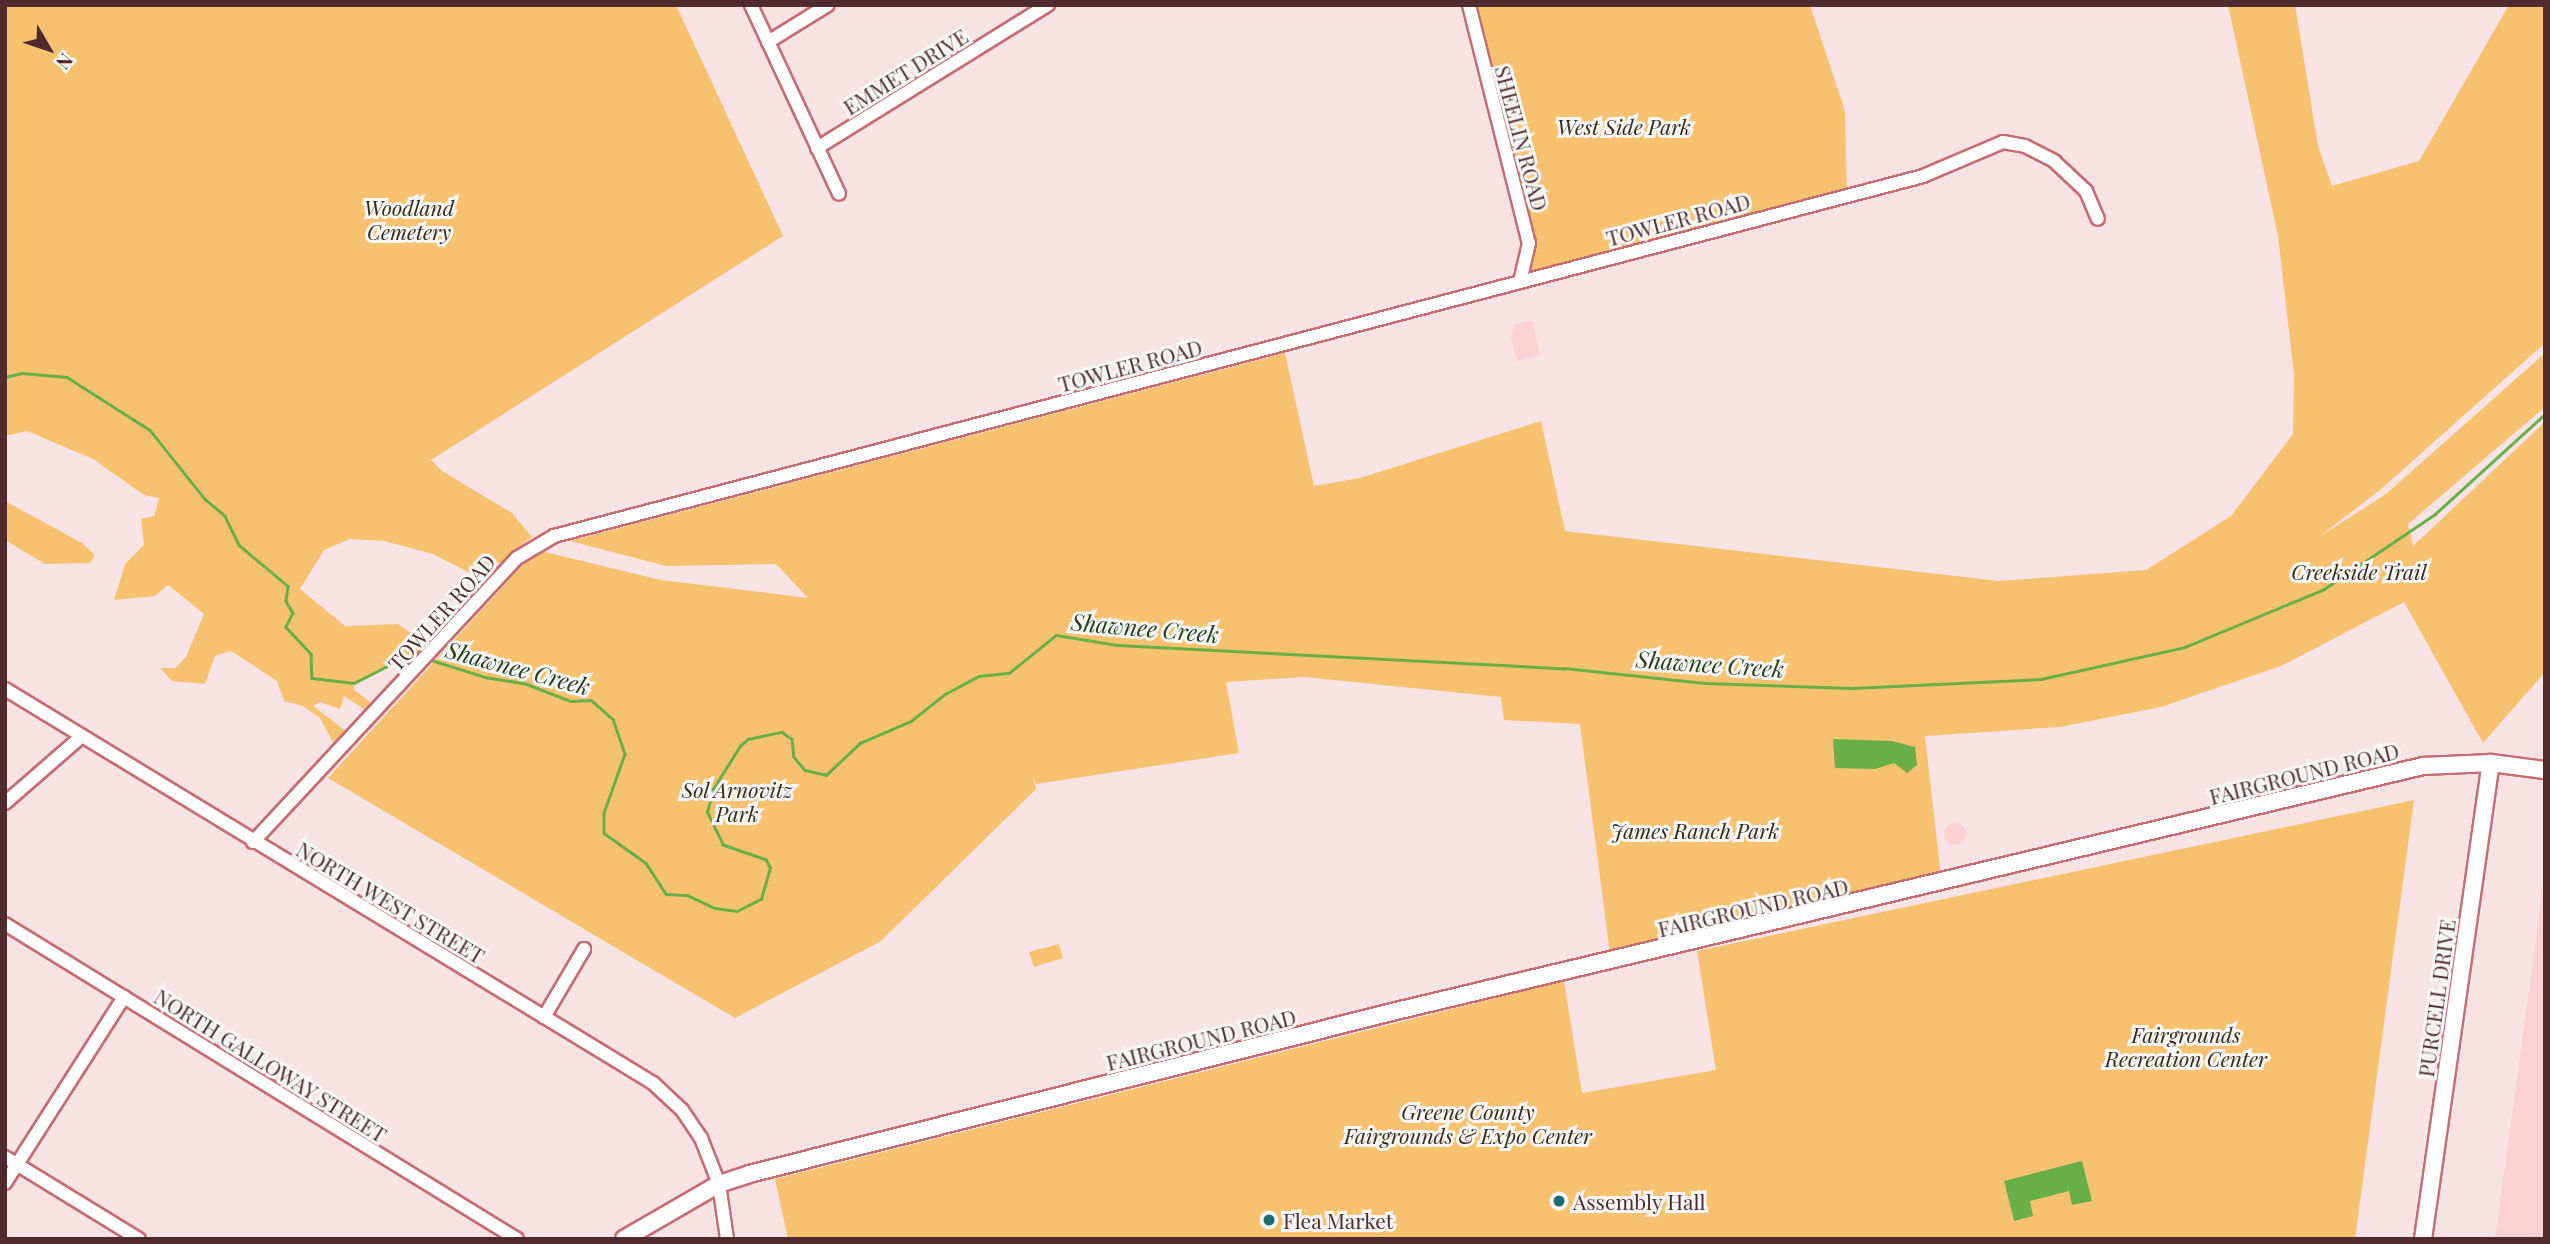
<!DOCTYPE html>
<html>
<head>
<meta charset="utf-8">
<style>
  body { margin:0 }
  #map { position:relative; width:2550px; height:1244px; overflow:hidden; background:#f7e3e4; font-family:"Playfair Display",serif }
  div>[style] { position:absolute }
  .built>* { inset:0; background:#fcd1d2 }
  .round { border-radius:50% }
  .green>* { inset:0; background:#f7c270 }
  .water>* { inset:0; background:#69af47 }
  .stream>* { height:2.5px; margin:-1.25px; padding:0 1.25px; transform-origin:1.25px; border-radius:1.25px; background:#69af47 }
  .roads { filter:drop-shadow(2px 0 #c46d73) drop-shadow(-2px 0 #c46d73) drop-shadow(0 2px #c46d73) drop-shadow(0 -2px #c46d73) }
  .street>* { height:12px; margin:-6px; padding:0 6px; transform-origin:6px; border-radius:6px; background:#fff }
  .secondary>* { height:16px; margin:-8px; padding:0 8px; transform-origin:8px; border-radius:8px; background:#fff }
  .dots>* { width:19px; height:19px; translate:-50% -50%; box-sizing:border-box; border:4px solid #f6f6f6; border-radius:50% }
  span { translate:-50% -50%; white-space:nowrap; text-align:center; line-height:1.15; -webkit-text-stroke:6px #f6f6f6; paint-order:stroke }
  .street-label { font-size:21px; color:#502b2d }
  .park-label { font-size:21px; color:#372a17; font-style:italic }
  .poi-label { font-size:21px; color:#502b2d }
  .left { translate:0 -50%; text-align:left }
  .water-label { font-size:23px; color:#223e15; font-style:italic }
  .frame { position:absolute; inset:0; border:7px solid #502b2d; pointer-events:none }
  .north { position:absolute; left:14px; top:14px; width:70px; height:70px; -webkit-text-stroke:5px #f6f6f6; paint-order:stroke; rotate:129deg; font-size:19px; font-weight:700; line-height:28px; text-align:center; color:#502b2d }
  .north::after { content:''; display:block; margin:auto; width:24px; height:32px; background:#502b2d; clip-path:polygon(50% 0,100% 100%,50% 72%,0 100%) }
</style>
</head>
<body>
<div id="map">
  <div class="built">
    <div style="clip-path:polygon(1532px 320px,1540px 355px,1517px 361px,1511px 339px,1514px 325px)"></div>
    <div class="round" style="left:1944px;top:823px;width:22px;height:22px"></div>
    <div style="clip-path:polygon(2545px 874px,2545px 1239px,2495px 1239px,2507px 1151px)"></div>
  </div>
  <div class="green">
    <div style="clip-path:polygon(5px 5px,676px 5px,783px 236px,431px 460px,442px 471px,512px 513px,532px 537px,520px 546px,661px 580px,808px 598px,776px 564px,666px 566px,570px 541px,1285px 353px,1314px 486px,1360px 478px,1541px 421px,1565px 531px,1999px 581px,2146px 570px,2231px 516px,2293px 434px,2294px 375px,2278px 236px,2228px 5px,2295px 5px,2318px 146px,2332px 186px,2419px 161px,2509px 5px,2545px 5px,2545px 343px,2380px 490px,2319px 537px,2386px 494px,2545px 353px,2545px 407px,2408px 524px,2413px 546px,2545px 422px,2545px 672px,2483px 743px,2404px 602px,2281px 666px,2161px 707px,2060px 727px,1925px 736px,1941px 876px,1610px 954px,1580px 724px,1504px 720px,1501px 697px,1304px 677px,1226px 682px,1239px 753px,1036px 784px,1033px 776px,1036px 789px,881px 941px,735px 1018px,328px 778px,520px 568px,495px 562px,497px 566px,484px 580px,433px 554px,384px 541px,350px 539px,324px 550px,300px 589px,345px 626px,398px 624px,409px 632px,424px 632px,433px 638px,417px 657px,402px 658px,354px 683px,354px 690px,373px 704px,367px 711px,344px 696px,340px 709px,320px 702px,313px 706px,347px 732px,335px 746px,320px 718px,303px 706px,284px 701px,277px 681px,231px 651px,215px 656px,205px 684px,172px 681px,160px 668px,175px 668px,186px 657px,204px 614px,168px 585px,155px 596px,114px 600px,125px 564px,144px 545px,141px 519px,154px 516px,159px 498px,144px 495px,93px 459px,27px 431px,5px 436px)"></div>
    <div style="clip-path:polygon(1469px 5px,1810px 5px,1845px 111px,1847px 195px,1525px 273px,1505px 144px)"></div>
    <div style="clip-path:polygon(5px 501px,82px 543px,95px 555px,90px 563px,45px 564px,5px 540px)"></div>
    <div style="clip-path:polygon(2414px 800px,2355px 1239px,788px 1239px,775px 1179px,1564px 981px,1582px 1093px,1716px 1070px,1697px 951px)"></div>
    <div style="clip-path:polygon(1059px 944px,1063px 958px,1034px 967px,1029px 952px)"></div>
  </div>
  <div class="water">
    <div style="clip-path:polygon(1833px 739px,1892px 741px,1915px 747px,1917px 765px,1907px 773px,1894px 763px,1875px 769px,1835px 768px)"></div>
    <div style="clip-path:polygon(2082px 1161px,2092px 1201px,2072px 1205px,2069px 1191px,2030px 1201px,2033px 1216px,2014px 1221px,2004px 1181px)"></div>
  </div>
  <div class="stream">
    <div style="left:5px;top:377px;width:17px;rotate:-13deg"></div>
    <div style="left:22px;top:373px;width:45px;rotate:5.1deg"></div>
    <div style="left:67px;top:377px;width:98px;rotate:32.6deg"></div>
    <div style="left:150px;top:430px;width:88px;rotate:51.4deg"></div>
    <div style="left:205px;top:499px;width:26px;rotate:40deg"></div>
    <div style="left:225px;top:516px;width:32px;rotate:64deg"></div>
    <div style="left:239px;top:545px;width:64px;rotate:39.9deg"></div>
    <div style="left:288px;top:586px;width:15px;rotate:98deg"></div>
    <div style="left:286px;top:601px;width:14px;rotate:60deg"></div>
    <div style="left:293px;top:613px;width:16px;rotate:117deg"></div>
    <div style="left:286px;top:627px;width:37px;rotate:47deg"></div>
    <div style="left:311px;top:654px;width:24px;rotate:88deg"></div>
    <div style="left:312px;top:678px;width:42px;rotate:6.8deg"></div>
    <div style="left:354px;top:683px;width:55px;rotate:-27deg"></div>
    <div style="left:403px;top:658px;width:15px;rotate:-4deg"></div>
    <div style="left:428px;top:659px;width:60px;rotate:17.5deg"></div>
    <div style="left:485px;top:677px;width:39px;rotate:9deg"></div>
    <div style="left:524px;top:683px;width:50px;rotate:21deg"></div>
    <div style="left:571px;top:701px;width:20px;rotate:-3deg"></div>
    <div style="left:591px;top:700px;width:29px;rotate:41deg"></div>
    <div style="left:613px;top:719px;width:37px;rotate:71deg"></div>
    <div style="left:625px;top:754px;width:63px;rotate:109.6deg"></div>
    <div style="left:604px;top:813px;width:20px;rotate:90deg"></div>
    <div style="left:604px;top:833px;width:52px;rotate:35.5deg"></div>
    <div style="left:646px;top:863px;width:37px;rotate:57deg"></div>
    <div style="left:666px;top:894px;width:21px;rotate:3deg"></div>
    <div style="left:687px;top:895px;width:31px;rotate:25deg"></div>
    <div style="left:715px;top:908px;width:22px;rotate:8deg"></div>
    <div style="left:737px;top:911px;width:27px;rotate:-27deg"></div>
    <div style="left:761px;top:899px;width:32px;rotate:-74deg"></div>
    <div style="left:770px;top:868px;width:9px;rotate:-117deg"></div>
    <div style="left:766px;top:860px;width:46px;rotate:-160.8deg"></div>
    <div style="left:723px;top:845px;width:37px;rotate:-116deg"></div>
    <div style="left:707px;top:812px;width:24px;rotate:-75deg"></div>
    <div style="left:713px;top:789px;width:51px;rotate:-57.9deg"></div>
    <div style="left:740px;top:746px;width:11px;rotate:-41deg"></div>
    <div style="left:748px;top:739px;width:35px;rotate:-12deg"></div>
    <div style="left:782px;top:732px;width:12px;rotate:35deg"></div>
    <div style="left:792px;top:739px;width:18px;rotate:84deg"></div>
    <div style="left:794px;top:757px;width:17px;rotate:50deg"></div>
    <div style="left:805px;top:770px;width:22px;rotate:13deg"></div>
    <div style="left:826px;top:775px;width:47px;rotate:-43.3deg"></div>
    <div style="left:860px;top:743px;width:56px;rotate:-23.3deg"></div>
    <div style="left:911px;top:721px;width:43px;rotate:-38.5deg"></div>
    <div style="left:945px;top:694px;width:38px;rotate:-28deg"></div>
    <div style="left:979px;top:676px;width:30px;rotate:-6deg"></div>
    <div style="left:1009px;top:673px;width:60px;rotate:-39deg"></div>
    <div style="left:1056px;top:635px;width:63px;rotate:9.2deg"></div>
    <div style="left:1118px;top:645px;width:447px;rotate:3deg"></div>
    <div style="left:1564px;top:668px;width:141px;rotate:6.1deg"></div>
    <div style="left:1704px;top:683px;width:148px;rotate:1.9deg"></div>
    <div style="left:1852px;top:688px;width:189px;rotate:-2.7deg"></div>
    <div style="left:2041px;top:679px;width:148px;rotate:-12.5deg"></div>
    <div style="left:2185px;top:647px;width:151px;rotate:-22.6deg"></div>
    <div style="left:2324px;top:589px;width:134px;rotate:-34deg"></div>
    <div style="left:2435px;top:514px;width:149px;rotate:-42.3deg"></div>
  </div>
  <div class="roads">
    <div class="street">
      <div style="left:751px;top:5px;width:208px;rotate:65deg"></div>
      <div style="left:1469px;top:5px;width:245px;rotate:75.9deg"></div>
      <div style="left:1529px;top:243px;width:39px;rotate:103deg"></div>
      <div style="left:768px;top:42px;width:70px;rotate:-31.7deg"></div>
      <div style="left:817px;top:148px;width:272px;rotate:-31.8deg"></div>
      <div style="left:5px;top:689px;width:758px;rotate:31.3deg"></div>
      <div style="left:653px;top:1083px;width:40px;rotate:43deg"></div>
      <div style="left:682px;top:1110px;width:34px;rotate:56deg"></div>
      <div style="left:701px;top:1138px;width:49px;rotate:68.6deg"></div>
      <div style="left:719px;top:1184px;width:56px;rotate:81.7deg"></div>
      <div style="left:5px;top:803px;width:102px;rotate:-41deg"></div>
      <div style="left:253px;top:842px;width:388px;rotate:-47.1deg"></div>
      <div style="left:517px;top:558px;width:43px;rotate:-30.7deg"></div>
      <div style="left:554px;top:536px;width:1416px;rotate:-14.73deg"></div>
      <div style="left:1923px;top:176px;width:87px;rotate:-23deg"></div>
      <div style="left:2003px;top:142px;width:22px;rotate:10deg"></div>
      <div style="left:2025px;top:146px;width:33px;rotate:27deg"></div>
      <div style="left:2054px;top:161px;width:44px;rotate:43.2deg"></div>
      <div style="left:2086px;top:191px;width:30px;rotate:67deg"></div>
      <div style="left:5px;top:924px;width:601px;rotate:31.6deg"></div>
      <div style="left:544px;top:1017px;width:79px;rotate:-59.5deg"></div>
      <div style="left:5px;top:1157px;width:157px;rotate:31.5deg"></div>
      <div style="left:5px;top:1183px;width:221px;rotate:-57.4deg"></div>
    </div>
    <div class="secondary">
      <div style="left:624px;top:1239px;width:110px;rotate:-30.1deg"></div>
      <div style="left:719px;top:1184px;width:32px;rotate:-18deg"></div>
      <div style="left:749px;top:1174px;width:663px;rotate:-14.14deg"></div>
      <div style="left:1392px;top:1012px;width:1060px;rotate:-13.42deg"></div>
      <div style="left:2423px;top:766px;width:68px;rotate:-2.5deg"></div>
      <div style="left:2491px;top:763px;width:54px;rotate:7.4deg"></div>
      <div style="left:2423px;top:1239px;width:481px;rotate:-81.9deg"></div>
    </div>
  </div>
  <div class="dots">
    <div style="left:1559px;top:1201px;background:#1f6b6d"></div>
    <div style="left:1269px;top:1220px;background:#1f6b6d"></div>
  </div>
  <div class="street-label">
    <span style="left:905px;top:71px;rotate:-32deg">EMMET DRIVE</span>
    <span style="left:1522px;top:138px;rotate:75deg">SHEELIN ROAD</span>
    <span style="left:1678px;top:219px;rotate:-15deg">TOWLER ROAD</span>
    <span style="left:1130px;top:365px;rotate:-15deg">TOWLER ROAD</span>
    <span style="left:441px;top:612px;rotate:-48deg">TOWLER ROAD</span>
    <span style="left:2304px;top:773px;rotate:-14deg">FAIRGROUND ROAD</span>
    <span style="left:391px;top:902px;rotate:31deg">NORTH WEST STREET</span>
    <span style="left:1753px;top:907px;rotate:-13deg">FAIRGROUND ROAD</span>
    <span style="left:2436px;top:998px;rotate:-82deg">PURCELL DRIVE</span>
    <span style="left:1201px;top:1039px;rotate:-14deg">FAIRGROUND ROAD</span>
    <span style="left:271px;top:1065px;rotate:32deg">NORTH GALLOWAY STREET</span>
  </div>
  <div class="park-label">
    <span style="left:1624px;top:126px">West Side Park</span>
    <span style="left:409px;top:219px">Woodland<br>Cemetery</span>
    <span style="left:2359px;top:571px">Creekside Trail</span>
    <span style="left:737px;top:801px">Sol Arnovitz<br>Park</span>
    <span style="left:1695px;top:830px">James Ranch Park</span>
    <span style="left:2186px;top:1046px">Fairgrounds<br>Recreation Center</span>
    <span style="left:1468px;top:1123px">Greene County<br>Fairgrounds &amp; Expo Center</span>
  </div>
  <div class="poi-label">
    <span class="left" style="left:1573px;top:1201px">Assembly Hall</span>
    <span class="left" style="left:1283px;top:1220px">Flea Market</span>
  </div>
  <div class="water-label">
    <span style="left:1145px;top:628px;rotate:5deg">Shawnee Creek</span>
    <span style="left:1710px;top:664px;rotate:4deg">Shawnee Creek</span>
    <span style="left:518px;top:668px;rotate:15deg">Shawnee Creek</span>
  </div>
  <div class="frame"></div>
  <div class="north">N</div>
</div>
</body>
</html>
